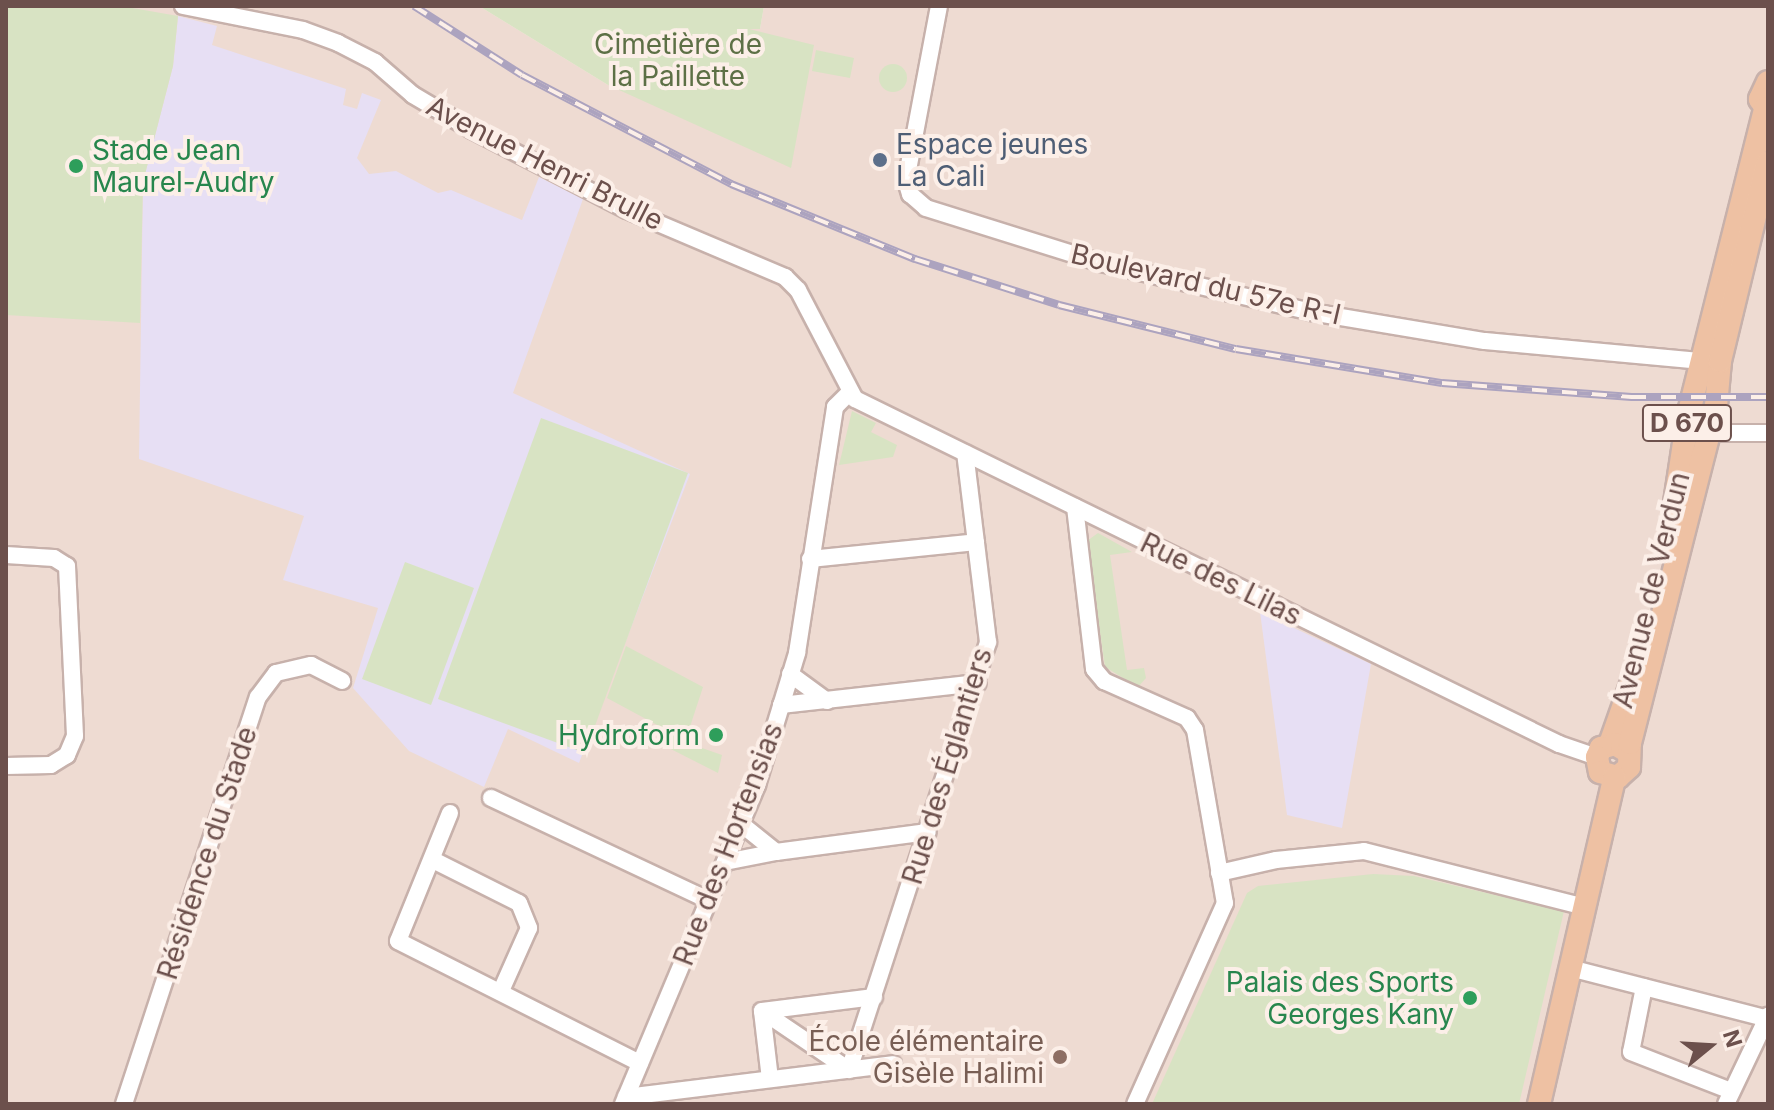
<!DOCTYPE html>
<html>
<head>
<meta charset="utf-8">
<style>
  body { margin:0 }
  #map { position:relative; width:1774px; height:1110px; overflow:hidden; background:#f8eae2; font-family:Inter,sans-serif }
  div>[style] { position:absolute }
  .residential>* { inset:0; background:#eedbd2 }
  .education>* { inset:0; background:#e7dff4 }
  .green>* { inset:0; background:#d8e3c3 }
  .round { border-radius:50% }
  .roads { filter:drop-shadow(2px 0 #c7b1ab) drop-shadow(-2px 0 #c7b1ab) drop-shadow(0 2px #c7b1ab) drop-shadow(0 -2px #c7b1ab) }
  .minor>* { height:16px; margin:-8px; padding:0 8px; transform-origin:8px; border-radius:8px; background:#fff }
  .major>* { height:22px; margin:-11px; padding:0 11px; transform-origin:11px; border-radius:11px; background:#eec1a3 }
  .rail>* { height:8px; margin-top:-4px; transform-origin:0; background:repeating-linear-gradient(90deg,#fcefe8 0 15px,#aca3bf 0 30px); box-sizing:border-box; border-block:2px solid #aca3bf }
  .dots>* { width:22px; height:22px; translate:-50% -50%; box-sizing:border-box; border:4px solid #fcefe8; border-radius:50% }
  span { translate:-50% -50%; white-space:nowrap; text-align:center; line-height:1.15; -webkit-text-stroke:8px #fcefe8; paint-order:stroke }
  .shield-label span { padding:2px 6px; background:#fcefe8; border:2px solid; border-radius:6px; -webkit-text-stroke-width:0 }
  .shield-label { font-size:26px; color:#6c504c; font-weight:700 }
  .park-label { font-size:28px; color:#5d7046 }
  .service-label { font-size:28px; color:#4e5e75 }
  .left { translate:0 -50%; text-align:left }
  .leisure-label { font-size:28px; color:#27864d }
  .right { translate:-100% -50%; text-align:right }
  .street-label { font-size:28px; color:#6c504c }
  .education-label { font-size:28px; color:#785e54 }
  .frame { position:absolute; inset:0; border:8px solid #6c504c; pointer-events:none }
  .north { position:absolute; left:1670px; top:1006px; width:80px; height:80px; -webkit-text-stroke:6px #fcefe8; paint-order:stroke; rotate:72deg; font-size:22px; font-weight:700; line-height:32px; text-align:center; color:#6c504c }
  .north::after { content:''; display:block; margin:auto; width:28px; height:36px; background:#6c504c; clip-path:polygon(50% 0,100% 100%,50% 72%,0 100%) }
</style>
</head>
<body>
<div id="map">
  <div class="residential">
    <div style="clip-path:polygon(6px 6px,479px 6px,608px 85px,738px 26px,760px 29px,764px 6px,1768px 6px,1768px 1104px,6px 1104px)"></div>
  </div>
  <div class="education">
    <div style="clip-path:polygon(178px 16px,217px 26px,212px 45px,346px 89px,343px 105px,357px 109px,362px 93px,381px 100px,357px 158px,369px 174px,396px 171px,438px 193px,451px 190px,522px 220px,539px 177px,583px 199px,513px 393px,690px 474px,579px 763px,508px 729px,484px 787px,409px 751px,353px 688px,378px 608px,283px 580px,304px 516px,139px 459px,143px 182px,173px 66px)"></div>
    <div style="clip-path:polygon(1260px 612px,1371px 664px,1342px 828px,1287px 815px)"></div>
  </div>
  <div class="green">
    <div style="clip-path:polygon(6px 6px,121px 6px,178px 16px,173px 66px,143px 182px,140px 323px,6px 315px)"></div>
    <div style="clip-path:polygon(479px 6px,764px 6px,760px 29px,749px 29px,814px 45px,791px 168px,608px 85px)"></div>
    <div style="clip-path:polygon(816px 50px,854px 58px,850px 78px,812px 71px)"></div>
    <div class="round" style="left:879px;top:64px;width:28px;height:28px"></div>
    <div style="clip-path:polygon(852px 411px,876px 423px,871px 432px,897px 445px,893px 457px,839px 465px)"></div>
    <div style="clip-path:polygon(541px 418px,688px 473px,585px 753px,438px 699px)"></div>
    <div style="clip-path:polygon(1098px 533px,1132px 552px,1110px 555px,1127px 670px,1144px 668px,1146px 678px,1138px 687px,1105px 667px,1087px 541px)"></div>
    <div style="clip-path:polygon(405px 562px,474px 588px,431px 705px,362px 679px)"></div>
    <div style="clip-path:polygon(626px 646px,703px 687px,685px 742px,722px 755px,718px 773px,657px 742px,659px 726px,607px 698px)"></div>
    <div style="clip-path:polygon(1373px 874px,1414px 876px,1564px 911px,1519px 1104px,1152px 1104px,1247px 893px,1258px 886px)"></div>
  </div>
  <div class="roads">
    <div class="minor">
      <div style="left:183px;top:6px;width:122px;rotate:11.3deg"></div>
      <div style="left:303px;top:30px;width:37px;rotate:20deg"></div>
      <div style="left:338px;top:43px;width:42px;rotate:27.2deg"></div>
      <div style="left:375px;top:62px;width:50px;rotate:41deg"></div>
      <div style="left:413px;top:95px;width:69px;rotate:30.7deg"></div>
      <div style="left:472px;top:130px;width:174px;rotate:27.3deg"></div>
      <div style="left:627px;top:210px;width:172px;rotate:23deg"></div>
      <div style="left:785px;top:277px;width:18px;rotate:45deg"></div>
      <div style="left:798px;top:290px;width:123px;rotate:62.4deg"></div>
      <div style="left:855px;top:399px;width:784px;rotate:26.11deg"></div>
      <div style="left:1559px;top:744px;width:40px;rotate:18.9deg"></div>
      <div style="left:939px;top:6px;width:178px;rotate:100.7deg"></div>
      <div style="left:906px;top:181px;width:14px;rotate:73deg"></div>
      <div style="left:910px;top:194px;width:21px;rotate:41deg"></div>
      <div style="left:926px;top:208px;width:183px;rotate:17.4deg"></div>
      <div style="left:1101px;top:263px;width:216px;rotate:13.1deg"></div>
      <div style="left:1311px;top:312px;width:176px;rotate:9.5deg"></div>
      <div style="left:1485px;top:341px;width:218px;rotate:5.3deg"></div>
      <div style="left:1709px;top:433px;width:59px"></div>
      <div style="left:1075px;top:507px;width:163px;rotate:83.3deg"></div>
      <div style="left:1094px;top:669px;width:16px;rotate:50deg"></div>
      <div style="left:1104px;top:681px;width:91px;rotate:24deg"></div>
      <div style="left:1187px;top:718px;width:14px;rotate:56deg"></div>
      <div style="left:1195px;top:730px;width:176px;rotate:80.2deg"></div>
      <div style="left:1225px;top:903px;width:220px;rotate:114.1deg"></div>
      <div style="left:6px;top:555px;width:48px;rotate:3.6deg"></div>
      <div style="left:54px;top:558px;width:15px;rotate:32deg"></div>
      <div style="left:67px;top:566px;width:170px;rotate:87.3deg"></div>
      <div style="left:75px;top:736px;width:21px;rotate:113deg"></div>
      <div style="left:67px;top:755px;width:19px;rotate:148deg"></div>
      <div style="left:51px;top:765px;width:45px;rotate:178.7deg"></div>
      <div style="left:810px;top:559px;width:167px;rotate:-5.8deg"></div>
      <div style="left:790px;top:674px;width:46px;rotate:36.1deg"></div>
      <div style="left:781px;top:705px;width:198px;rotate:-6.4deg"></div>
      <div style="left:491px;top:798px;width:240px;rotate:25.2deg"></div>
      <div style="left:450px;top:813px;width:138px;rotate:112.1deg"></div>
      <div style="left:398px;top:941px;width:271px;rotate:26.8deg"></div>
      <div style="left:776px;top:852px;width:153px;rotate:-7.5deg"></div>
      <div style="left:433px;top:860px;width:96px;rotate:26.6deg"></div>
      <div style="left:519px;top:903px;width:27px;rotate:68deg"></div>
      <div style="left:529px;top:928px;width:69px;rotate:114deg"></div>
      <div style="left:725px;top:862px;width:52px;rotate:-11.1deg"></div>
      <div style="left:776px;top:852px;width:45px;rotate:-141.3deg"></div>
      <div style="left:1219px;top:873px;width:58px;rotate:-12.8deg"></div>
      <div style="left:1276px;top:860px;width:88px;rotate:-5.8deg"></div>
      <div style="left:1364px;top:851px;width:228px;rotate:14.2deg"></div>
      <div style="left:1570px;top:968px;width:204px;rotate:14.4deg"></div>
      <div style="left:1644px;top:987px;width:66px;rotate:101.3deg"></div>
      <div style="left:1631px;top:1052px;width:107px;rotate:21.3deg"></div>
      <div style="left:762px;top:1011px;width:105px;rotate:34.1deg"></div>
      <div style="left:849px;top:1070px;width:450px;rotate:-72deg"></div>
      <div style="left:988px;top:642px;width:190px;rotate:-96.9deg"></div>
      <div style="left:770px;top:1079px;width:68px;rotate:-96.7deg"></div>
      <div style="left:762px;top:1011px;width:113px;rotate:-7.1deg"></div>
      <div style="left:626px;top:1097px;width:269px;rotate:-7deg"></div>
      <div style="left:124px;top:1104px;width:428px;rotate:-71.8deg"></div>
      <div style="left:258px;top:697px;width:30px;rotate:-53deg"></div>
      <div style="left:276px;top:673px;width:36px;rotate:-13deg"></div>
      <div style="left:311px;top:665px;width:35px;rotate:27deg"></div>
      <div style="left:623px;top:1104px;width:346px;rotate:-67.2deg"></div>
      <div style="left:757px;top:785px;width:138px;rotate:-73.1deg"></div>
      <div style="left:797px;top:653px;width:249px;rotate:-81.2deg"></div>
      <div style="left:835px;top:407px;width:20px;rotate:-45deg"></div>
      <div style="left:1726px;top:1104px;width:98px;rotate:-64.5deg"></div>
    </div>
    <div class="major">
      <div style="left:1768px;top:82px;width:19px;rotate:115deg"></div>
      <div style="left:1760px;top:99px;width:14px;rotate:56deg"></div>
      <div style="left:1674px;top:509px;width:94px;rotate:-81.4deg"></div>
      <div style="left:1688px;top:416px;width:317px;rotate:-75.9deg"></div>
      <div style="left:1610px;top:744px;width:66px;rotate:-70.5deg"></div>
      <div style="left:1628px;top:752px;width:15px;rotate:-148deg"></div>
      <div style="left:1615px;top:744px;width:15px;rotate:164deg"></div>
      <div style="left:1601px;top:748px;width:10px;rotate:114deg"></div>
      <div style="left:1597px;top:757px;width:15px;rotate:79deg"></div>
      <div style="left:1600px;top:772px;width:19px;rotate:16deg"></div>
      <div style="left:1618px;top:777px;width:15px;rotate:-42deg"></div>
      <div style="left:1629px;top:767px;width:24px;rotate:-88deg"></div>
      <div style="left:1630px;top:743px;width:348px;rotate:-75.7deg"></div>
      <div style="left:1716px;top:406px;width:45px;rotate:-84.9deg"></div>
      <div style="left:1720px;top:361px;width:204px;rotate:-76.4deg"></div>
      <div style="left:1539px;top:1104px;width:335px;rotate:-77deg"></div>
    </div>
  </div>
  <div class="rail">
    <div style="left:414px;top:6px;width:128px;rotate:32.6deg"></div>
    <div style="left:522px;top:75px;width:236px;rotate:27.5deg"></div>
    <div style="left:731px;top:184px;width:199px;rotate:22.2deg"></div>
    <div style="left:915px;top:259px;width:151px;rotate:17.7deg"></div>
    <div style="left:1059px;top:305px;width:182px;rotate:14deg"></div>
    <div style="left:1236px;top:349px;width:209px;rotate:9.4deg"></div>
    <div style="left:1442px;top:383px;width:190px;rotate:4.2deg"></div>
    <div style="left:1631px;top:397px;width:137px"></div>
  </div>
  <div class="dots">
    <div style="left:880px;top:160px;background:#5c6f8a"></div>
    <div style="left:76px;top:166px;background:#2e9e5b"></div>
    <div style="left:716px;top:735px;background:#2e9e5b"></div>
    <div style="left:1470px;top:998px;background:#2e9e5b"></div>
    <div style="left:1060px;top:1057px;background:#8d6e63"></div>
  </div>
  <div class="shield-label">
    <span style="left:1687px;top:423px">D 670</span>
  </div>
  <div class="park-label">
    <span style="left:678px;top:60px">Cimetière de<br>la Paillette</span>
  </div>
  <div class="service-label">
    <span class="left" style="left:896px;top:160px">Espace jeunes<br>La Cali</span>
  </div>
  <div class="leisure-label">
    <span class="left" style="left:92px;top:166px">Stade Jean<br>Maurel-Audry</span>
    <span class="right" style="left:700px;top:735px">Hydroform</span>
    <span class="right" style="left:1454px;top:998px">Palais des Sports<br>Georges Kany</span>
  </div>
  <div class="street-label">
    <span style="left:545px;top:163px;rotate:27deg">Avenue Henri Brulle</span>
    <span style="left:1206px;top:284px;rotate:13deg">Boulevard du 57e R-I</span>
    <span style="left:1221px;top:579px;rotate:26deg">Rue des Lilas</span>
    <span style="left:1651px;top:590px;rotate:-76deg">Avenue de Verdun</span>
    <span style="left:947px;top:766px;rotate:-73deg">Rue des Églantiers</span>
    <span style="left:728px;top:844px;rotate:-69deg">Rue des Hortensias</span>
    <span style="left:207px;top:853px;rotate:-72deg">Résidence du Stade</span>
  </div>
  <div class="education-label">
    <span class="right" style="left:1044px;top:1057px">École élémentaire<br>Gisèle Halimi</span>
  </div>
  <div class="frame"></div>
  <div class="north">N</div>
</div>
</body>
</html>
